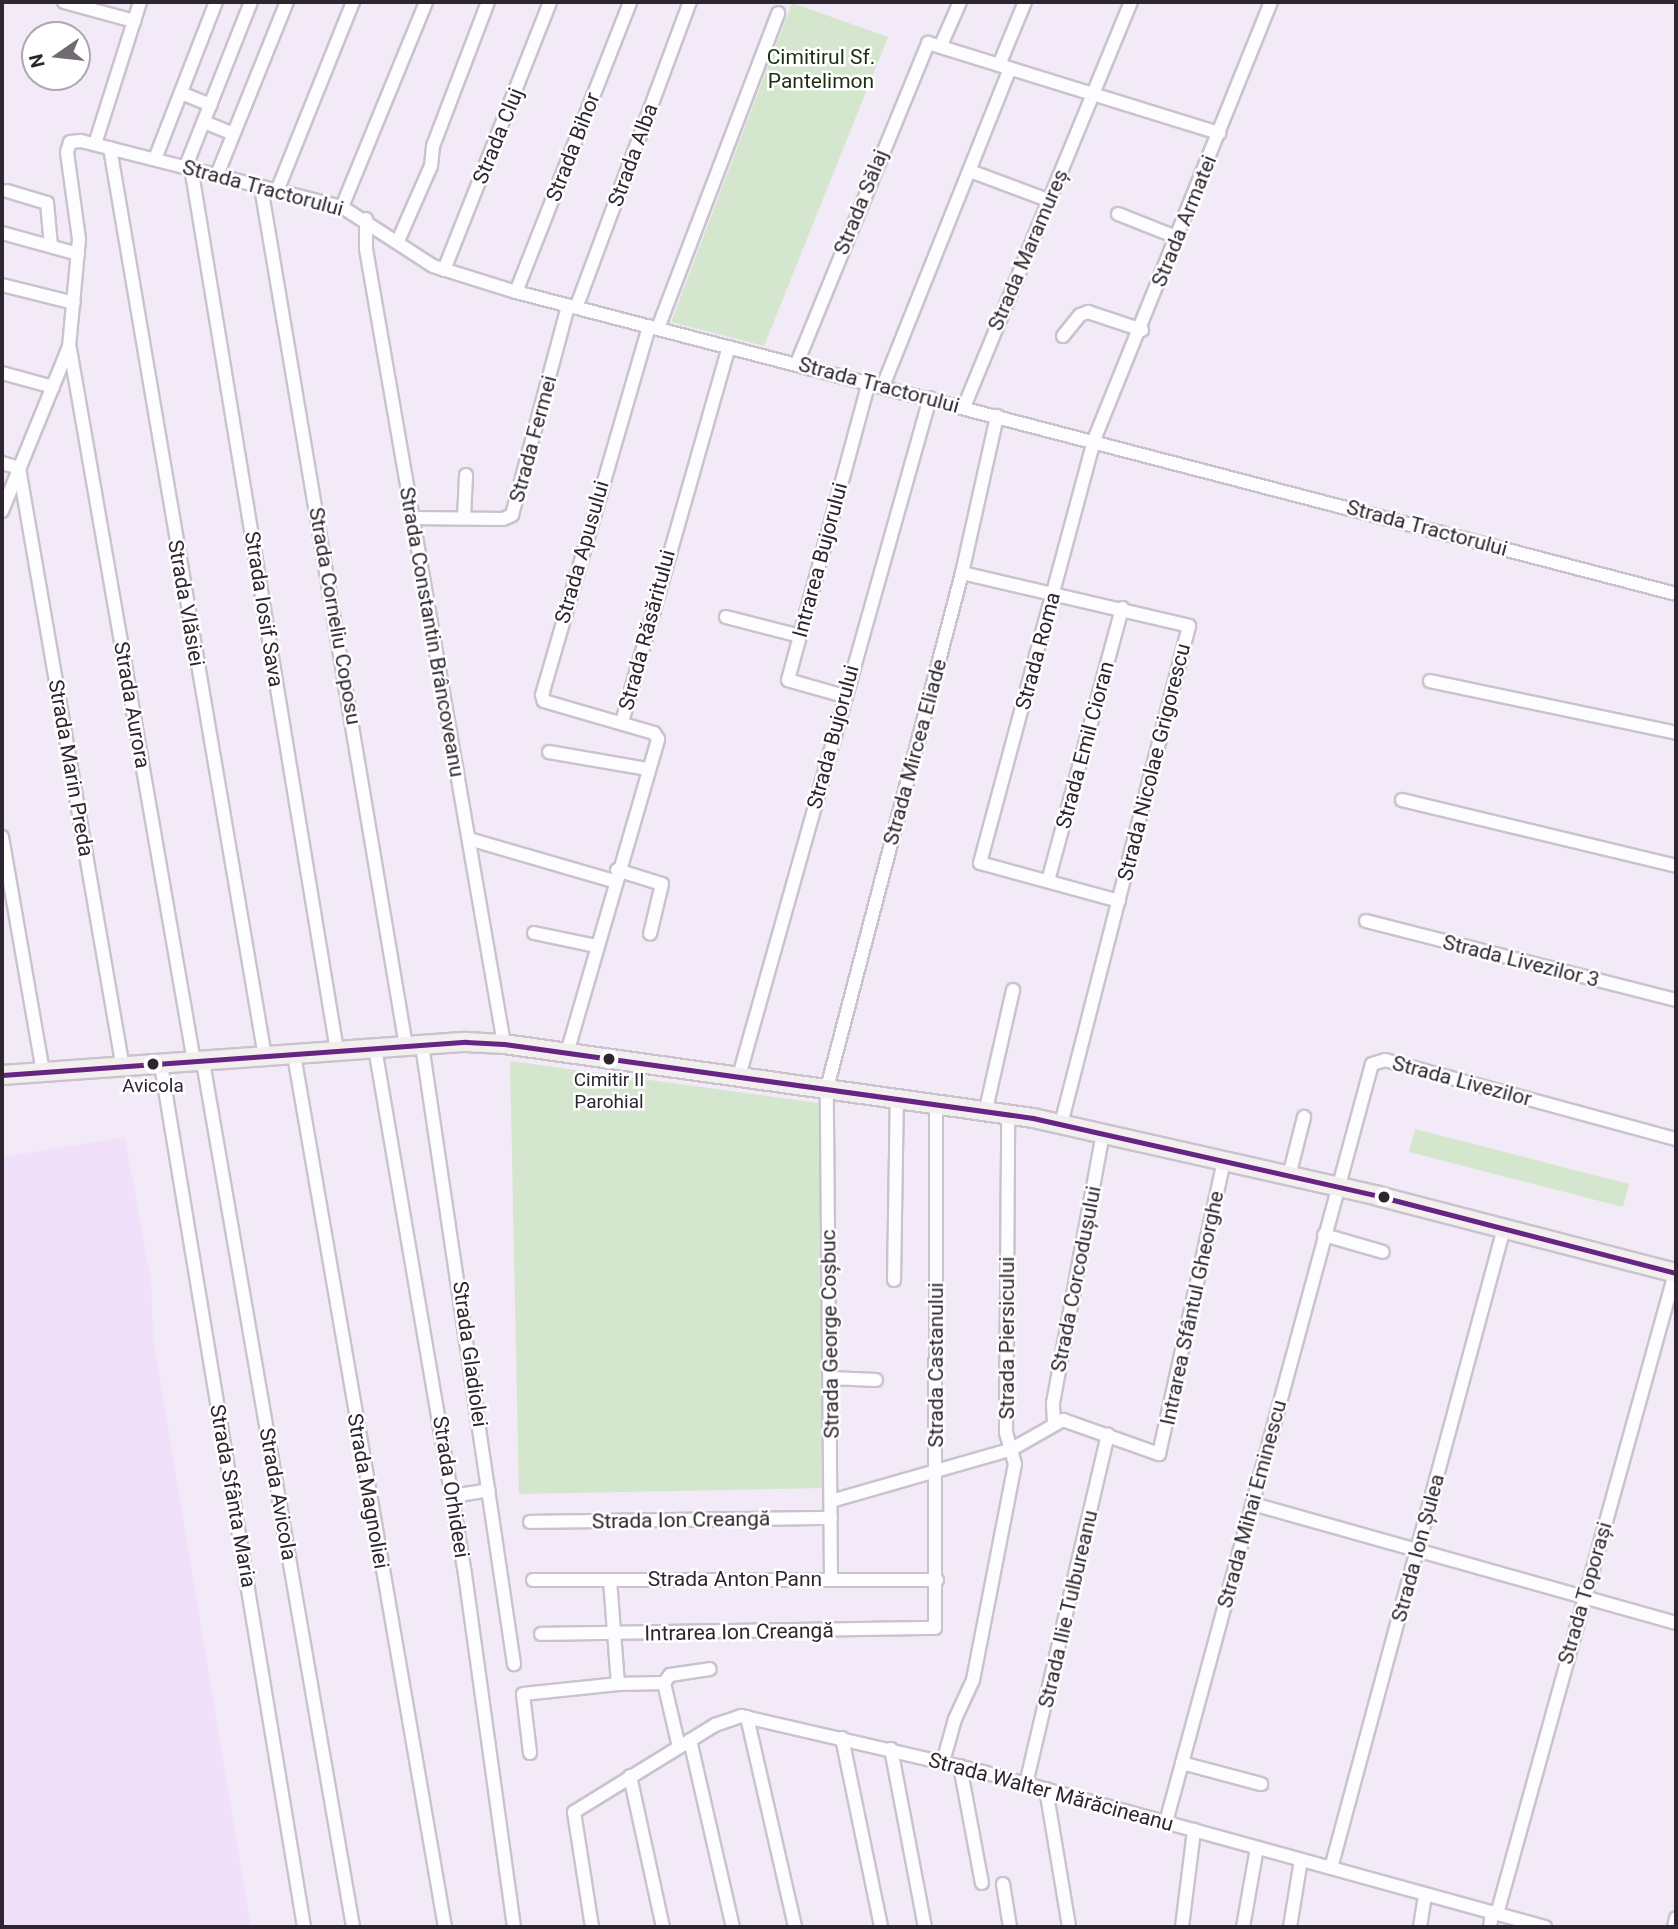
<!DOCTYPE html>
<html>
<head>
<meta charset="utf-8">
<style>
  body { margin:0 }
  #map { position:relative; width:1678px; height:1929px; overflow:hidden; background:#f2eaf7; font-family:Roboto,sans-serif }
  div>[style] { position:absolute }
  .built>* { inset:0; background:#f0e0fa }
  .green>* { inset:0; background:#d4e6cd }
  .roads { filter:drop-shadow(2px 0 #cac3ce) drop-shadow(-2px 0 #cac3ce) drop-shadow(0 2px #cac3ce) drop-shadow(0 -2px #cac3ce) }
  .street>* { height:12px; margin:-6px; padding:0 6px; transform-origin:6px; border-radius:6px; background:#fdfcfe }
  .secondary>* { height:18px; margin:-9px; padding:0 9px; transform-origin:9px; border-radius:9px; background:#f2efee }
  .bus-1>* { height:5px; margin:-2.5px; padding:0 2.5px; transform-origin:2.5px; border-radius:2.5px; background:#662483 }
  .dots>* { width:19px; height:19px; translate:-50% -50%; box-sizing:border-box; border:4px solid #fff; border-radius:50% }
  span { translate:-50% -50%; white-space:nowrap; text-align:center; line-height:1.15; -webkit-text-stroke:5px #fff; paint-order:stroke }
  .bus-label { font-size:19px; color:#2d2631 }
  .park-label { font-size:21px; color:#1b3010 }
  .street-label { font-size:21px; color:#2d2631 }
  .frame { position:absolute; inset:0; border:4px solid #2d2631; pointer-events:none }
  .north { position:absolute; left:21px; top:21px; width:70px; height:70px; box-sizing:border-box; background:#fff; border:2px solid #aba8ad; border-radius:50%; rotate:256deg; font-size:19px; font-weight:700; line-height:28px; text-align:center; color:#2d2631 }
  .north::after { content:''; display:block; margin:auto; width:24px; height:32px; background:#726b76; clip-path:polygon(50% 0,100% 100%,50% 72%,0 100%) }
</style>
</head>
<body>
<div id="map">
  <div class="built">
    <div style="clip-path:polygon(125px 1137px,151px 1281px,153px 1335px,251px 1927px,2px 1927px,2px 1157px)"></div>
  </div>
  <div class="green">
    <div style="clip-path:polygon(792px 3px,888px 37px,764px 346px,671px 322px)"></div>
    <div style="clip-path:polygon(510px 1061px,819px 1103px,825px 1488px,519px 1494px)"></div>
    <div style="clip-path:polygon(1415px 1129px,1629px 1184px,1623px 1207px,1409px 1152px)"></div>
  </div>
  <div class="roads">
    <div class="street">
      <div style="left:64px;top:2px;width:73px;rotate:15.2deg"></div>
      <div style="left:941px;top:45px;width:47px;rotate:-66.2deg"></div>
      <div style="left:999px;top:65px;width:68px;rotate:-67.6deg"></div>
      <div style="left:181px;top:93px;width:32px;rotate:22deg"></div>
      <div style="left:204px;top:122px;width:31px;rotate:22deg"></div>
      <div style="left:95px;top:144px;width:149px;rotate:-72.4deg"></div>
      <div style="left:110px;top:148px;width:922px;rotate:80.32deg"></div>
      <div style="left:155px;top:159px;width:168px;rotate:-68.8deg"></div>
      <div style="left:186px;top:166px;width:176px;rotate:-68.4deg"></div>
      <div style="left:191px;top:167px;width:896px;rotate:80.62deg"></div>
      <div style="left:970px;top:171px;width:83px;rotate:20.4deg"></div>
      <div style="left:217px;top:175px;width:187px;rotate:-68deg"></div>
      <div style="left:261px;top:187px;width:871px;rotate:80.42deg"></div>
      <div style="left:7px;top:191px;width:42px;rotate:16.7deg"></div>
      <div style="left:47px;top:203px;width:43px;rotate:84.7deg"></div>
      <div style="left:277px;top:191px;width:204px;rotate:-68.1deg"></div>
      <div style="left:342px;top:207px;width:222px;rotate:-67.7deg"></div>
      <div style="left:1118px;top:214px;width:62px;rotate:21.6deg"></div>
      <div style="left:366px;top:219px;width:30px;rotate:90deg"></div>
      <div style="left:366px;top:249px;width:807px;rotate:80.15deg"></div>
      <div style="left:2px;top:233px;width:79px;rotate:15.4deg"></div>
      <div style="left:398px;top:241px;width:82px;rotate:-66.3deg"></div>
      <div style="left:431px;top:166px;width:20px;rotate:-84deg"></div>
      <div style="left:433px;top:146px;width:154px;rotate:-69.1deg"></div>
      <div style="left:444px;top:270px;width:288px;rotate:-68.4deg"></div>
      <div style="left:2px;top:285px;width:74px;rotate:14deg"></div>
      <div style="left:516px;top:292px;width:312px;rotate:-68.5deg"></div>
      <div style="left:576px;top:308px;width:327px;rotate:-69.6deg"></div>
      <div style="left:658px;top:328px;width:337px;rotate:-69.1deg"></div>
      <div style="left:1063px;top:336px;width:27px;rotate:-51deg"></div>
      <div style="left:1080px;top:315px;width:9px;rotate:-21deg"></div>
      <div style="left:1088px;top:312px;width:57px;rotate:18.4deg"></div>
      <div style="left:70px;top:349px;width:724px;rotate:80.13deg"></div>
      <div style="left:797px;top:363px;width:346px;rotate:-67.7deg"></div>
      <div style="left:928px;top:43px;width:305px;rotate:17.2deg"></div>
      <div style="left:2px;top:373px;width:53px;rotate:15.4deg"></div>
      <div style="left:883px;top:386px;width:341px;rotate:-68.2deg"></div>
      <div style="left:964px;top:407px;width:438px;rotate:-67.6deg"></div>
      <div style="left:2px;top:463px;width:18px;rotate:16deg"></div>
      <div style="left:19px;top:468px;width:609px;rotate:80.17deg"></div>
      <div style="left:2px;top:511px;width:177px;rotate:-67.8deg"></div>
      <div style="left:69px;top:347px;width:108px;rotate:-84.7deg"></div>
      <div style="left:79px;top:239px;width:88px;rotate:-97.9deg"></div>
      <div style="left:67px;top:152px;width:10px;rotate:-73deg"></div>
      <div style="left:70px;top:142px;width:11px;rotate:-5deg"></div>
      <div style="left:81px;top:141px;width:269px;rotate:14.2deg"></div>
      <div style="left:342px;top:207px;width:108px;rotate:33deg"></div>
      <div style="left:433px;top:266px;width:87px;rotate:17.4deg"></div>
      <div style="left:516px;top:292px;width:1199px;rotate:14.59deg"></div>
      <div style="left:412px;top:518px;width:91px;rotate:0.6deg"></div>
      <div style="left:503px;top:519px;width:10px;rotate:-24deg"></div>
      <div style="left:512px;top:515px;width:216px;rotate:-75deg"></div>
      <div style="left:464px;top:518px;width:43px;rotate:-87.3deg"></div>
      <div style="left:962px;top:573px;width:233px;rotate:13.1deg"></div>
      <div style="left:1189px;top:626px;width:514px;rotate:104.41deg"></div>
      <div style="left:726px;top:617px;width:76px;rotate:14.4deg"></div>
      <div style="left:1430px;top:681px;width:251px;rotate:11.9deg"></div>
      <div style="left:844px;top:696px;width:58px;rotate:-164.1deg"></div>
      <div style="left:788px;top:680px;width:309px;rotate:-74.8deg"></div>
      <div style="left:622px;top:722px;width:390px;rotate:-74.1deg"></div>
      <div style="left:549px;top:752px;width:99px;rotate:9.8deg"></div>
      <div style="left:1402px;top:800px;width:282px;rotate:13.5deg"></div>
      <div style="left:2px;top:837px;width:239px;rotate:80.1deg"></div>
      <div style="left:469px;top:839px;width:151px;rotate:16.2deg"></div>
      <div style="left:617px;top:870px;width:47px;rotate:17.3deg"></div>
      <div style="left:662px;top:884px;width:51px;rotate:103.5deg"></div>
      <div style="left:1048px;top:881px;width:283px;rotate:-74.8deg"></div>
      <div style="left:1119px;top:901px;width:144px;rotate:-164.7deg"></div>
      <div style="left:980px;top:863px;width:438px;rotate:-74.9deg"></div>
      <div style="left:1094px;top:440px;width:472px;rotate:-68deg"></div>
      <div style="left:1366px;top:921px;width:320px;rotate:14.3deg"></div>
      <div style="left:534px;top:933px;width:63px;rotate:11.8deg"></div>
      <div style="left:422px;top:1045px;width:626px;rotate:81.55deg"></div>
      <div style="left:375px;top:1048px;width:534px;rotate:80.29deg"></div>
      <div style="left:465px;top:1574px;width:356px;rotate:82.1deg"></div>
      <div style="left:567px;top:1053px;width:327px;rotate:-73.8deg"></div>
      <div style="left:658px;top:739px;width:7px;rotate:-124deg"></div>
      <div style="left:654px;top:733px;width:115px;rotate:-163.8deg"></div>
      <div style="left:544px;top:701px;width:6px;rotate:-108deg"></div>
      <div style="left:542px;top:695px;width:384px;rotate:-73.8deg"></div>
      <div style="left:294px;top:1055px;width:885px;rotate:80.18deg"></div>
      <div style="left:203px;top:1062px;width:878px;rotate:80.16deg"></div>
      <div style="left:161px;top:1065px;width:874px;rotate:80.58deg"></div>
      <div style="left:739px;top:1076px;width:704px;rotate:-74.27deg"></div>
      <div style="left:986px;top:1109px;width:122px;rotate:-77.2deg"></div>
      <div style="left:1289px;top:1176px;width:61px;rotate:-75.7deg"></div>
      <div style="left:1324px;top:1235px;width:61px;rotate:16.1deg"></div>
      <div style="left:894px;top:1280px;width:183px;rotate:-89.1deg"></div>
      <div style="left:830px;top:1378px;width:46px;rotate:2.5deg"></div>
      <div style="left:1054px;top:1424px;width:21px;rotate:-93deg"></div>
      <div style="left:1053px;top:1403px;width:274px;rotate:-79.5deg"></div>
      <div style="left:452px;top:1496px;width:37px;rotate:-9deg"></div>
      <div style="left:831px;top:1501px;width:188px;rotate:-16deg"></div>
      <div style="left:1012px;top:1449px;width:59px;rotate:-29.6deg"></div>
      <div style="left:1063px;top:1420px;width:102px;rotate:19.5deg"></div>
      <div style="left:1159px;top:1454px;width:300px;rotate:-77.5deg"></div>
      <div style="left:1253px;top:1504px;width:439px;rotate:15.7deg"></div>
      <div style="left:530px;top:1522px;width:301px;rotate:-0.8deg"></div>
      <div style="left:831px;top:1579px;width:491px;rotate:-90.5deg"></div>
      <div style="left:827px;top:1088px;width:532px;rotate:-75.31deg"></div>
      <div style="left:962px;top:573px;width:161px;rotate:-77.4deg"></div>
      <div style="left:533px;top:1580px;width:404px"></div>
      <div style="left:610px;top:1580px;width:104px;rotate:85.6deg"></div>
      <div style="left:541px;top:1634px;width:394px;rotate:-0.9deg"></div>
      <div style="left:935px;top:1628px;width:526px;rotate:-89.89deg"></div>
      <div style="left:664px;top:1683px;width:10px;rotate:-53deg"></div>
      <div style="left:670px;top:1675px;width:40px;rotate:-8.5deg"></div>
      <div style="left:747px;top:1717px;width:215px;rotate:77.1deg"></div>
      <div style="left:842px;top:1738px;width:193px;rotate:78.3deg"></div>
      <div style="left:690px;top:1740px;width:192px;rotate:77.1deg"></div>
      <div style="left:891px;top:1749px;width:181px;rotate:79.2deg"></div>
      <div style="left:530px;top:1753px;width:59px;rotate:-96.8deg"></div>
      <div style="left:523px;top:1694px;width:96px;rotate:-6deg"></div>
      <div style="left:618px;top:1684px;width:46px;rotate:-1.2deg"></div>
      <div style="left:664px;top:1683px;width:66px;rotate:76.8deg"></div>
      <div style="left:943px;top:1762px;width:45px;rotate:-74.4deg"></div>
      <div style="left:955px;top:1719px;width:43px;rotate:-65.2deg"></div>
      <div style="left:973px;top:1680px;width:220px;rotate:-79deg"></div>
      <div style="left:1015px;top:1464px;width:32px;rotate:-106deg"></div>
      <div style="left:1006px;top:1433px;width:319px;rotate:-89.6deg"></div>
      <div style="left:1182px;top:1763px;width:82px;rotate:14.9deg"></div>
      <div style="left:960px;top:1766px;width:119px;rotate:79.4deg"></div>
      <div style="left:630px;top:1776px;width:155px;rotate:77.7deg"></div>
      <div style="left:1026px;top:1784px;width:359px;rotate:-76.8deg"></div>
      <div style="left:1046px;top:1789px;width:140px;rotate:80.5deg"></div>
      <div style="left:1166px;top:1822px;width:785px;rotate:-74.8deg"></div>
      <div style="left:1372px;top:1064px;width:14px;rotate:-17deg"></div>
      <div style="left:1385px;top:1060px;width:302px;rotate:15.2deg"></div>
      <div style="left:1331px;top:1868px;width:663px;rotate:-74.87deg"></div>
      <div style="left:1003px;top:1884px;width:44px;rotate:80.8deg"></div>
      <div style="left:1497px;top:1914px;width:668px;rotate:-74.47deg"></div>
      <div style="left:592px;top:1927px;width:116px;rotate:-98.9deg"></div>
      <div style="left:574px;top:1812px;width:166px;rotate:-31.7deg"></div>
      <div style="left:715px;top:1725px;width:28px;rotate:-19deg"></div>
      <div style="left:741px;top:1716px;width:248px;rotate:13deg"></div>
      <div style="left:983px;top:1772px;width:583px;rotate:15.42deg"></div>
      <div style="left:1182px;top:1927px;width:98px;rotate:-82.9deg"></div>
      <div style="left:1243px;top:1927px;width:80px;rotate:-80deg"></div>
      <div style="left:1290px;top:1927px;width:68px;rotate:-80.7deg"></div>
      <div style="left:1420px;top:1927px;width:33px;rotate:-81deg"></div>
      <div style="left:1490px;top:1927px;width:15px;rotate:-82deg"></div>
      <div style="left:1674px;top:1927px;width:9px;rotate:-77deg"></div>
    </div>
    <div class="secondary">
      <div style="left:2px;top:1075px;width:465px;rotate:-4.1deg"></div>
      <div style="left:466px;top:1042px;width:38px;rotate:3deg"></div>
      <div style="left:504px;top:1044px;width:534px;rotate:7.96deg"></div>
      <div style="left:1033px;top:1118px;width:354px;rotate:12.7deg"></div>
      <div style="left:1378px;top:1196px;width:308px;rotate:14.5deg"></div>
    </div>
  </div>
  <div class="bus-1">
    <div style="left:2px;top:1075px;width:465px;rotate:-4.1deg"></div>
    <div style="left:466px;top:1042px;width:38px;rotate:3deg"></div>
    <div style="left:504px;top:1044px;width:534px;rotate:7.96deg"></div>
    <div style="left:1033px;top:1118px;width:354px;rotate:12.7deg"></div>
    <div style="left:1378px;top:1196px;width:308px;rotate:14.5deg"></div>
  </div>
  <div class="dots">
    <div style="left:609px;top:1059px;background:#2d2631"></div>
    <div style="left:153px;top:1064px;background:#2d2631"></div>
    <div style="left:1384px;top:1197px;background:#2d2631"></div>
  </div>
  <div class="bus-label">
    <span style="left:609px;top:1091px">Cimitir II<br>Parohial</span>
    <span style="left:153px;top:1086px">Avicola</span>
  </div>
  <div class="park-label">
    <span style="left:821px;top:69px">Cimitirul Sf.<br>Pantelimon</span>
  </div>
  <div class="street-label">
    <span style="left:498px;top:136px;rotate:-68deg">Strada Cluj</span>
    <span style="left:573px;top:147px;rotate:-69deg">Strada Bihor</span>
    <span style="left:633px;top:155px;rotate:-70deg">Strada Alba</span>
    <span style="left:263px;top:188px;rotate:15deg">Strada Tractorului</span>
    <span style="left:861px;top:202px;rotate:-68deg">Strada Sălaj</span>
    <span style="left:1184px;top:221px;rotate:-68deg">Strada Armatei</span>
    <span style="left:1028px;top:250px;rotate:-67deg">Strada Maramureș</span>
    <span style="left:879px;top:385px;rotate:15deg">Strada Tractorului</span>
    <span style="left:533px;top:439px;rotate:-75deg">Strada Fermei</span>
    <span style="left:1427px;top:528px;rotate:15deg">Strada Tractorului</span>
    <span style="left:582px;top:552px;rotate:-74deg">Strada Apusului</span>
    <span style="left:820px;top:560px;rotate:-75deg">Intrarea Bujorului</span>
    <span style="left:186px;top:603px;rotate:80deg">Strada Vlăsiei</span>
    <span style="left:264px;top:609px;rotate:81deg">Strada Iosif Sava</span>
    <span style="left:335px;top:616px;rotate:80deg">Strada Corneliu Coposu</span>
    <span style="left:647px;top:630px;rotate:-75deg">Strada Răsăritului</span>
    <span style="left:432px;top:632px;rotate:80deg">Strada Constantin Brâncoveanu</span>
    <span style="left:1038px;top:651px;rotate:-75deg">Strada Roma</span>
    <span style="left:132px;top:705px;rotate:80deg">Strada Aurora</span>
    <span style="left:833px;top:737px;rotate:-75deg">Strada Bujorului</span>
    <span style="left:1085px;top:745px;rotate:-75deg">Strada Emil Cioran</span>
    <span style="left:915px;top:752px;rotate:-75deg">Strada Mircea Eliade</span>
    <span style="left:1154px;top:762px;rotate:-76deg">Strada Nicolae Grigorescu</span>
    <span style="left:71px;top:768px;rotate:80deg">Strada Marin Preda</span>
    <span style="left:1521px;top:961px;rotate:14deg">Strada Livezilor 3</span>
    <span style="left:1462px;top:1081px;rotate:15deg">Strada Livezilor</span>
    <span style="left:1076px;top:1279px;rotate:-79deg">Strada Corcodușului</span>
    <span style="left:1192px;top:1308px;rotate:-78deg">Intrarea Sfântul Gheorghe</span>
    <span style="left:830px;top:1334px;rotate:-91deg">Strada George Coșbuc</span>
    <span style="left:1007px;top:1338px;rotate:-90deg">Strada Piersicului</span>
    <span style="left:470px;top:1354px;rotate:82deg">Strada Gladiolei</span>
    <span style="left:936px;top:1365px;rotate:-90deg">Strada Castanului</span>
    <span style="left:451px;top:1487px;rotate:81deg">Strada Orhideei</span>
    <span style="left:368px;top:1491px;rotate:80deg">Strada Magnoliei</span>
    <span style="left:278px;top:1494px;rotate:80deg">Strada Avicola</span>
    <span style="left:233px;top:1496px;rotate:80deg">Strada Sfânta Maria</span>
    <span style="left:1252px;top:1504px;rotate:-75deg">Strada Mihai Eminescu</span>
    <span style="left:681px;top:1520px;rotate:-1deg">Strada Ion Creangă</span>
    <span style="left:1418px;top:1548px;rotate:-75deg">Strada Ion Șulea</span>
    <span style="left:735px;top:1579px">Strada Anton Pann</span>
    <span style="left:1585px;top:1593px;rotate:-74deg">Strada Toporași</span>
    <span style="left:1068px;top:1609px;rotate:-77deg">Strada Ilie Tulbureanu</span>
    <span style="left:739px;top:1632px;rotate:-1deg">Intrarea Ion Creangă</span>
    <span style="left:1051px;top:1792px;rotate:15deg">Strada Walter Mărăcineanu</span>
  </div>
  <div class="frame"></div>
  <div class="north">N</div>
</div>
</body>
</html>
